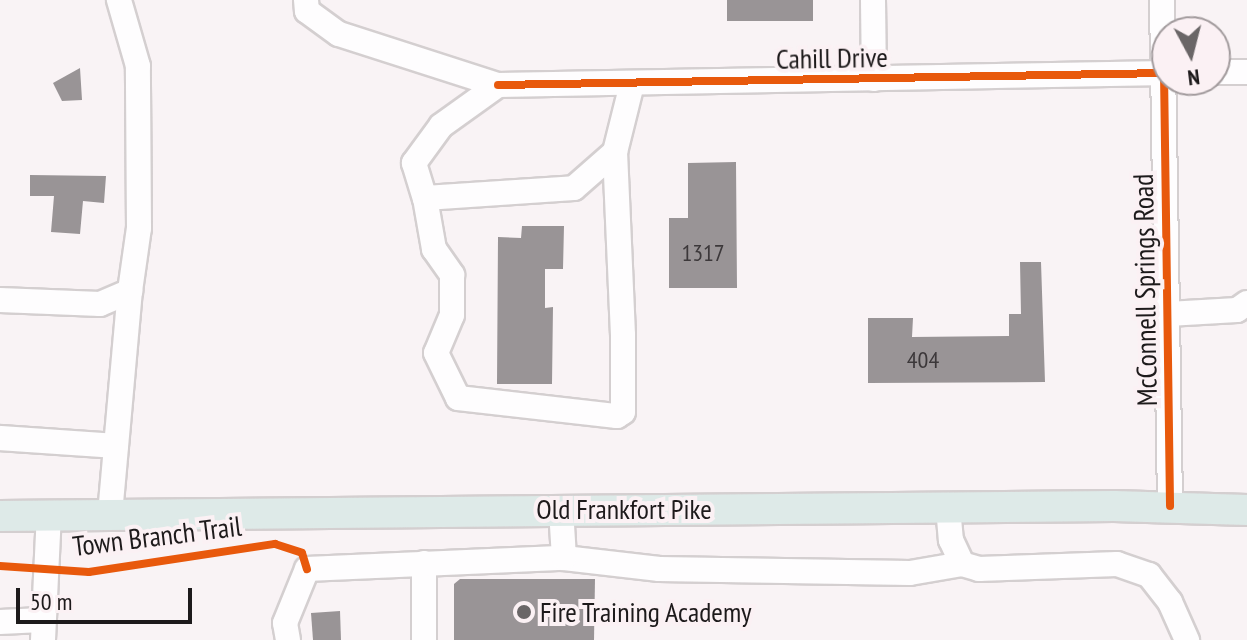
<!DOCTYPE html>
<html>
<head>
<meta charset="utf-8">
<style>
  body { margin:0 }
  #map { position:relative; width:1247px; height:640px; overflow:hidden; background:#f9f3f5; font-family:"PT Sans Narrow",sans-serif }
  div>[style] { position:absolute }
  .building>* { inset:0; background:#999496 }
  .roads { filter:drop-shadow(2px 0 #d4cfd0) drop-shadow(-2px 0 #d4cfd0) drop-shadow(0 2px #d4cfd0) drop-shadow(0 -2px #d4cfd0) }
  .minor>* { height:24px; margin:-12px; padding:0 12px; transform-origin:12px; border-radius:12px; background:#fefdfe }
  .major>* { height:30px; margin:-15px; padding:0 15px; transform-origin:15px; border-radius:15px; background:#deeae8 }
  .cycleway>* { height:8px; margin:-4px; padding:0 4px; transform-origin:4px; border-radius:4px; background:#e8590c }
  .dots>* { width:22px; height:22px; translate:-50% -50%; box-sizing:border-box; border:4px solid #fbf1f4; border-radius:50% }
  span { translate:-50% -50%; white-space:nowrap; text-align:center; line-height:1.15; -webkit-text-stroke:8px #fbf1f4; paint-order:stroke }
  .number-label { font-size:24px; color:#3c383a }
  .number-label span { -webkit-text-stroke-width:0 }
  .street-label { font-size:28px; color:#1d1a1b }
  .poi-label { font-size:28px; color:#1d1a1b }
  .left { translate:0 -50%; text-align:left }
  .north { position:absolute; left:1151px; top:16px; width:80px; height:80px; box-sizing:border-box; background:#fbf1f4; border:2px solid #a29b9d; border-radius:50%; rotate:173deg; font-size:22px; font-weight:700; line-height:32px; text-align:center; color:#1d1a1b }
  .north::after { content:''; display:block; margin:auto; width:28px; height:36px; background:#6a6667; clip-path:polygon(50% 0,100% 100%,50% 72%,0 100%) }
  .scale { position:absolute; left:16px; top:588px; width:176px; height:36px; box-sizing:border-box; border:4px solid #1d1a1b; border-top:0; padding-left:10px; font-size:24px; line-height:28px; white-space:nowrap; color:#1d1a1b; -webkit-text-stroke:6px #fbf1f4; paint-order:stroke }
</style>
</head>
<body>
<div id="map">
  <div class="building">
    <div style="clip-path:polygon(727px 0,813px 0,813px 21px,727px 21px)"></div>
    <div style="clip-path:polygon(80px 68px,82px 100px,62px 101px,53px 83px)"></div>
    <div style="clip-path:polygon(736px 162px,737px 288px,669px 288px,669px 218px,688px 218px,688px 163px)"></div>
    <div style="clip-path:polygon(30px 175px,106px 176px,104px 203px,83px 201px,80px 234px,51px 232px,54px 196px,30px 196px)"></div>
    <div style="clip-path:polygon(522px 226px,564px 226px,563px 269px,545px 269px,545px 308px,553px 307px,552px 384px,497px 384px,498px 237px,521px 238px)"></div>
    <div style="clip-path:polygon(1020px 262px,1041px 262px,1045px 382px,868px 383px,868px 318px,913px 318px,912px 337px,1009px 336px,1009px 314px,1021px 314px)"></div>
    <div style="clip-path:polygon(460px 579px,595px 579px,594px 640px,454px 640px,454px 584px)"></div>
    <div style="clip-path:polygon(340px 611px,341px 640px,313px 640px,311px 613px)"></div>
  </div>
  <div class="roads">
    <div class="minor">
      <div style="left:306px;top:0;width:11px;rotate:85deg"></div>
      <div style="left:307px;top:11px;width:39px;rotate:36deg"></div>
      <div style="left:339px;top:34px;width:167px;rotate:17.8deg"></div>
      <div style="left:498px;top:85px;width:669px;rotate:-1.03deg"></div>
      <div style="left:873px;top:0;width:79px;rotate:89.3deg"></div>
      <div style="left:1162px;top:0;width:506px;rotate:89.09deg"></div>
      <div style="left:1215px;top:72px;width:32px"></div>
      <div style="left:498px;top:85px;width:70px;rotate:144.3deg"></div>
      <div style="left:441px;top:126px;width:46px;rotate:126.1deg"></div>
      <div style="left:414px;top:163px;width:37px;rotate:73deg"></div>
      <div style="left:425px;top:198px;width:149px;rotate:-3.8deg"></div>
      <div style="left:574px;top:188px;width:55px;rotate:-41.3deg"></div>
      <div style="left:615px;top:152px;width:70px;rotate:-76deg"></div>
      <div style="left:425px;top:198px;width:52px;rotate:80deg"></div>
      <div style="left:434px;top:249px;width:32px;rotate:55deg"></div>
      <div style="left:452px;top:275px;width:40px;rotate:90deg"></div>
      <div style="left:452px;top:315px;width:41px;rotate:112.8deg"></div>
      <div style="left:436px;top:353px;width:50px;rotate:63.9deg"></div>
      <div style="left:458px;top:398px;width:160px;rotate:6.5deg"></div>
      <div style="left:617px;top:416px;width:7px;rotate:-34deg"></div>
      <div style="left:623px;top:412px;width:77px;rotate:-90deg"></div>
      <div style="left:623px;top:335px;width:183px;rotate:-92.5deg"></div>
      <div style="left:0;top:300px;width:100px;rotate:2.3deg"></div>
      <div style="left:100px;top:304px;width:33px;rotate:-23deg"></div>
      <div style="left:130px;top:291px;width:64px;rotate:-81.9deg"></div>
      <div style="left:139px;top:228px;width:162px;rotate:-90.4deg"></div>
      <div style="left:138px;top:66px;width:69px;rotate:-106.1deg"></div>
      <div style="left:1168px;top:314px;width:69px;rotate:-3.3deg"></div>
      <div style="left:1237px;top:310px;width:12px;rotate:-35deg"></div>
      <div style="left:0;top:438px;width:116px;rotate:3.9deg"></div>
      <div style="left:948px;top:507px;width:33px;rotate:85deg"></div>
      <div style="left:951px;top:540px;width:26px;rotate:65deg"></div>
      <div style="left:962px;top:564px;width:18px;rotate:16deg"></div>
      <div style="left:979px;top:569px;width:138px;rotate:-2.1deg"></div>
      <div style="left:1117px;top:564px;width:34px;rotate:19deg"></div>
      <div style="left:1149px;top:575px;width:34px;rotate:52deg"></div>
      <div style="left:1170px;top:602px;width:42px;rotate:65.9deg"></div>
      <div style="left:110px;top:514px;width:224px;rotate:-84.9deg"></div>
      <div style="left:564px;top:558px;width:96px;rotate:6.6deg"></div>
      <div style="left:659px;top:569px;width:251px;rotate:0.9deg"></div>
      <div style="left:910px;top:573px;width:53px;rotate:-9.8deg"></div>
      <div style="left:424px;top:563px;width:77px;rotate:90deg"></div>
      <div style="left:0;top:622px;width:42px;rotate:-2.7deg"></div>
      <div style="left:43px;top:640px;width:125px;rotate:-87.3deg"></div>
      <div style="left:288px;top:640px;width:17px;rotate:-100deg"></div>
      <div style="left:285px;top:623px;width:58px;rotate:-67.8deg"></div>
      <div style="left:307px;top:569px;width:257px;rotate:-2.5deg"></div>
      <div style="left:564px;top:558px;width:49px;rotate:-93.5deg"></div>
    </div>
    <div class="major">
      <div style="left:0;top:516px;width:1114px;rotate:-0.51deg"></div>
      <div style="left:1114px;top:506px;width:133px;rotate:1.7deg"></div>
    </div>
  </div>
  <div class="cycleway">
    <div style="left:1164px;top:73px;width:433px;rotate:89.2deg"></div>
    <div style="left:498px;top:85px;width:669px;rotate:-1.03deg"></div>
    <div style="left:0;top:566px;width:89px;rotate:3.9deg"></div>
    <div style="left:89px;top:572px;width:188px;rotate:-8.6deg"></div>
    <div style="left:275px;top:544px;width:28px;rotate:18deg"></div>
    <div style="left:302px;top:553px;width:17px;rotate:73deg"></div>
  </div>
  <div class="dots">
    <div style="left:524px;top:612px;background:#6a6667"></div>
  </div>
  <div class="number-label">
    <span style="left:703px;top:253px">1317</span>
    <span style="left:923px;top:360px">404</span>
  </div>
  <div class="street-label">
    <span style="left:832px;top:58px;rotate:-1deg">Cahill Drive</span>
    <span style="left:1145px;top:290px;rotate:-91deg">McConnell Springs Road</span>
    <span style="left:624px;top:509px">Old Frankfort Pike</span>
    <span style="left:157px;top:536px;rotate:-7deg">Town Branch Trail</span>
  </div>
  <div class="poi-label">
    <span class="left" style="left:540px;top:612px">Fire Training Academy</span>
  </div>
  <div class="north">N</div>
  <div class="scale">50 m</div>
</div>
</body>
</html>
